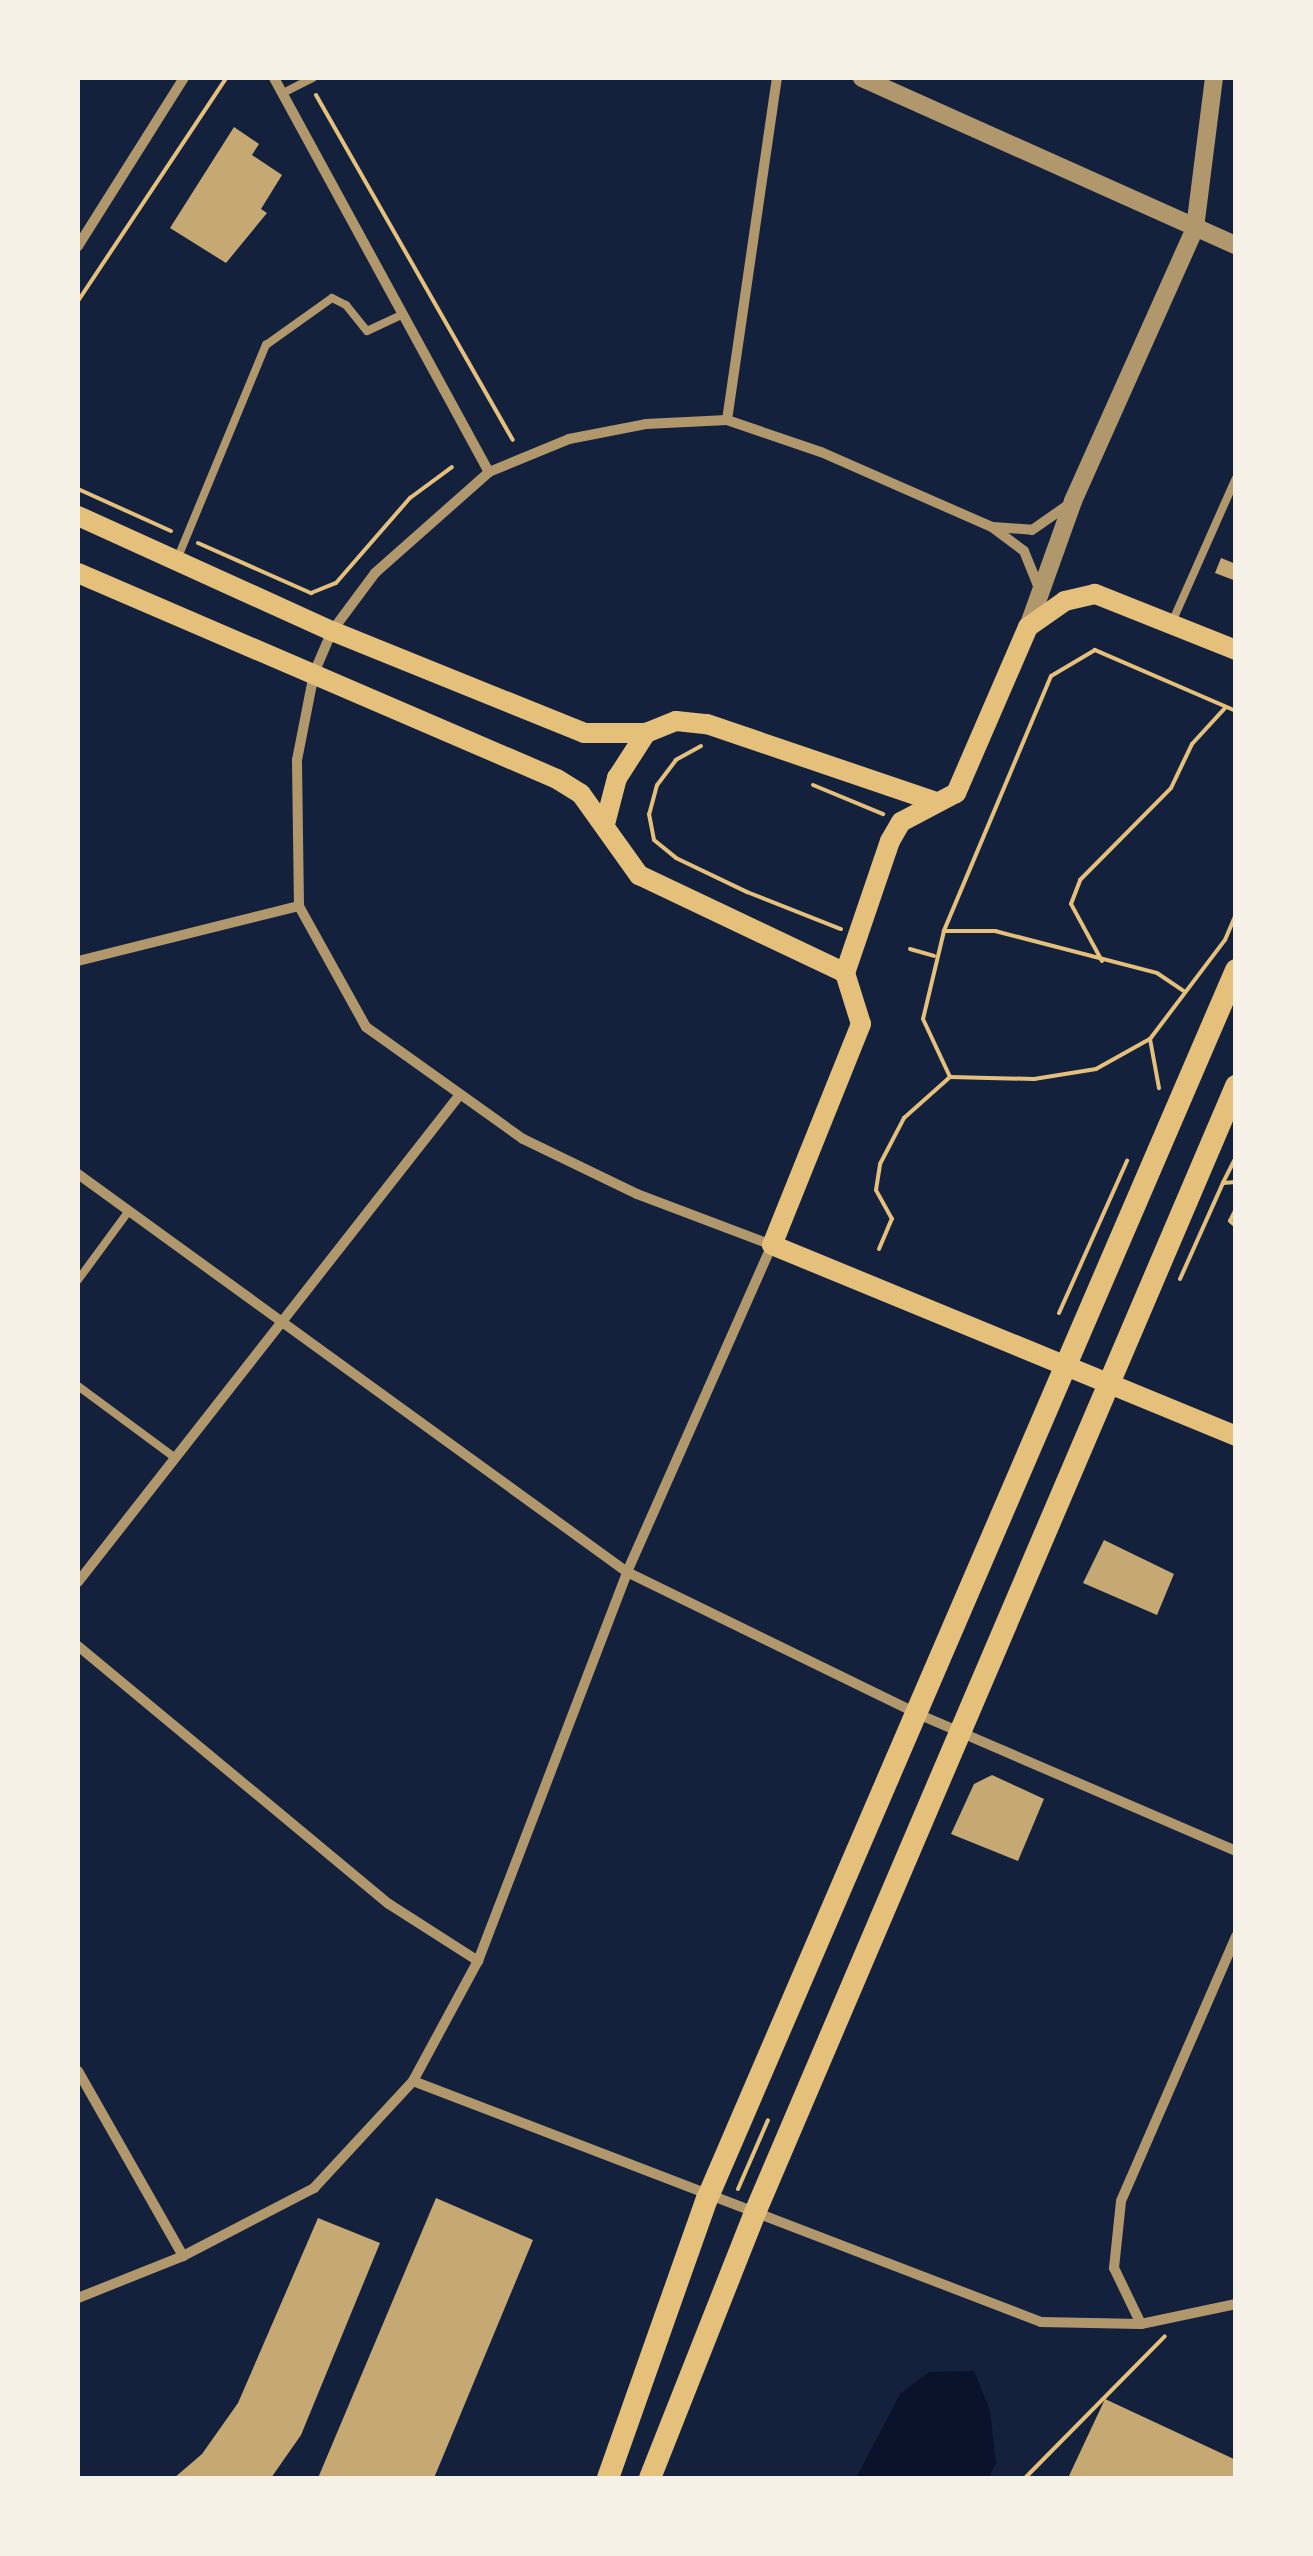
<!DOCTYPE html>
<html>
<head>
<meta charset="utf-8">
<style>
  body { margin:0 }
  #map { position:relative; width:1313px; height:2556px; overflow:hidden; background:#14213d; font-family:"Archivo Narrow",sans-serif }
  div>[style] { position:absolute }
  .water>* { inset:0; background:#0b132b }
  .building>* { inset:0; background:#c6a872 }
  .path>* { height:4px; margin:-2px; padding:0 2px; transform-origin:2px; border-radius:2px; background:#e5c07b }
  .service>* { height:8px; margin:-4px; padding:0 4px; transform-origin:4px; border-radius:4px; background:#b1986c }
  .minor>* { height:10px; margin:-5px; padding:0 5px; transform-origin:5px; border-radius:5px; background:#b1986c }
  .tertiary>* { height:18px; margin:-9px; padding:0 9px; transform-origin:9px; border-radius:9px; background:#b1986c }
  .secondary>* { height:20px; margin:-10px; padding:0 10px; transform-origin:10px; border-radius:10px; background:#e5c07b }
  .primary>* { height:22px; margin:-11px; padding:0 11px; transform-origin:11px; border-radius:11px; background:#e5c07b }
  span { translate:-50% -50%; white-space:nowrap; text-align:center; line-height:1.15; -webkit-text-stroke:9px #f6f1e7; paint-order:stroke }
  .frame { position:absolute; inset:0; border:80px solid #f6f1e7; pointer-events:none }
</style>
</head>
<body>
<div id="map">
  <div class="water">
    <div style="clip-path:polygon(974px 2371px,990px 2410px,996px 2463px,989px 2478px,856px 2478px,900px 2394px,929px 2372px)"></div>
  </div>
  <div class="building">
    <div style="clip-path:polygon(234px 127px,259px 144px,252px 155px,282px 175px,261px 209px,267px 213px,226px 263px,170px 228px)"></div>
    <div style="clip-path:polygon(1221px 558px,1236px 564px,1236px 581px,1215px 573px)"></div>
    <div style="clip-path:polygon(1104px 1540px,1174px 1574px,1157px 1615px,1083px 1583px)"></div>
    <div style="clip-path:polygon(992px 1775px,1044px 1799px,1018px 1861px,951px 1834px,974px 1784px)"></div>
    <div style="clip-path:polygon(436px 2198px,533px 2240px,434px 2478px,318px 2478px)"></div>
    <div style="clip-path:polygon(318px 2218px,380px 2243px,301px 2435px,271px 2478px,174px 2478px,202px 2454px,238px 2403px)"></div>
    <div style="clip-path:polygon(1105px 2399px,1236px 2460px,1236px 2478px,1068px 2478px)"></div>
  </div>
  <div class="path">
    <div style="left:316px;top:95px;width:397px;rotate:60.3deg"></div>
    <div style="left:78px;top:301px;width:268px;rotate:-56.4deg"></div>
    <div style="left:78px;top:489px;width:102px;rotate:24.3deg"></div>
    <div style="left:198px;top:543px;width:124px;rotate:23.9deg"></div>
    <div style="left:311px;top:593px;width:27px;rotate:-22deg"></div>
    <div style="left:336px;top:583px;width:113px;rotate:-49deg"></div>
    <div style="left:410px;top:498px;width:52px;rotate:-36.4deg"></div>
    <div style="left:1236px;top:711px;width:154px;rotate:-156.6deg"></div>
    <div style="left:1095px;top:650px;width:51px;rotate:149.4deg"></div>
    <div style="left:1051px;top:676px;width:277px;rotate:112.8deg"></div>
    <div style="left:944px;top:931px;width:90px;rotate:103.4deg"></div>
    <div style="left:923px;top:1019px;width:64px;rotate:65deg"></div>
    <div style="left:950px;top:1077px;width:84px;rotate:1.4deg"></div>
    <div style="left:1034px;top:1079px;width:63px;rotate:-9.2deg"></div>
    <div style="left:1096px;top:1069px;width:62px;rotate:-29.1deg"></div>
    <div style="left:1150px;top:1039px;width:124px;rotate:-52.9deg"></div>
    <div style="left:1225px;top:940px;width:28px;rotate:-67deg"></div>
    <div style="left:701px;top:746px;width:29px;rotate:151deg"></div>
    <div style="left:676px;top:760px;width:31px;rotate:127deg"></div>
    <div style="left:657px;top:785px;width:30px;rotate:105deg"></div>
    <div style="left:649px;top:814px;width:26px;rotate:79deg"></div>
    <div style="left:654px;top:840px;width:28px;rotate:39deg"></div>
    <div style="left:676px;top:858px;width:79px;rotate:25.6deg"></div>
    <div style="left:747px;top:892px;width:101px;rotate:21.5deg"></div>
    <div style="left:813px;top:785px;width:76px;rotate:22.5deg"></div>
    <div style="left:944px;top:931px;width:51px"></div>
    <div style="left:995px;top:931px;width:167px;rotate:14.5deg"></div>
    <div style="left:1157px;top:973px;width:32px;rotate:34deg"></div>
    <div style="left:910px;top:949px;width:25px;rotate:16deg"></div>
    <div style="left:1102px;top:961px;width:65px;rotate:-118.5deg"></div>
    <div style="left:1071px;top:904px;width:26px;rotate:-69deg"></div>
    <div style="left:1080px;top:880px;width:129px;rotate:-45.3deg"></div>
    <div style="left:1171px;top:788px;width:49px;rotate:-64.5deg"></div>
    <div style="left:1192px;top:744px;width:50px;rotate:-47.4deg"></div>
    <div style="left:1150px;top:1039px;width:50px;rotate:79.6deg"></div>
    <div style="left:1236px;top:1157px;width:29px;rotate:117deg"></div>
    <div style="left:1223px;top:1183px;width:13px;rotate:-4deg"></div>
    <div style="left:1236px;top:1209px;width:13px;rotate:117deg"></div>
    <div style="left:1230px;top:1221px;width:8px;rotate:40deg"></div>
    <div style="left:879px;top:1249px;width:33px;rotate:-67deg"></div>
    <div style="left:892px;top:1219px;width:33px;rotate:-119deg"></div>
    <div style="left:876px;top:1190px;width:26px;rotate:-81deg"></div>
    <div style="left:880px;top:1164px;width:52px;rotate:-62.4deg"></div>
    <div style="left:904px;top:1118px;width:62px;rotate:-41.7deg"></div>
    <div style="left:1180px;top:1279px;width:105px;rotate:-65.9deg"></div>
    <div style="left:1059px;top:1313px;width:167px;rotate:-65.9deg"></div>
    <div style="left:738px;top:2189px;width:75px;rotate:-66.5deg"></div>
    <div style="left:1025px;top:2478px;width:199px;rotate:-45.4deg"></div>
  </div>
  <div class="service">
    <div style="left:283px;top:93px;width:34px;rotate:-27deg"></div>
    <div style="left:178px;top:557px;width:230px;rotate:-67.5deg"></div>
    <div style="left:266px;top:345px;width:81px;rotate:-35.5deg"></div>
    <div style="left:332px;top:298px;width:16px;rotate:27deg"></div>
    <div style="left:346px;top:305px;width:33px;rotate:51deg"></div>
    <div style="left:367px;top:331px;width:40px;rotate:-25deg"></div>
    <div style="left:1173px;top:620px;width:155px;rotate:-66.1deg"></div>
    <div style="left:78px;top:1280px;width:84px;rotate:-53.7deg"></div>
    <div style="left:78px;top:1386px;width:119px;rotate:36.5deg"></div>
  </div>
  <div class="minor">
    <div style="left:274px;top:78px;width:449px;rotate:61.4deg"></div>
    <div style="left:78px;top:246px;width:199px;rotate:-57.8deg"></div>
    <div style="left:727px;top:420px;width:346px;rotate:-81.7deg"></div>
    <div style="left:993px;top:527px;width:39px;rotate:4deg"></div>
    <div style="left:1032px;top:530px;width:44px;rotate:-34.8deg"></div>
    <div style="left:78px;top:961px;width:228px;rotate:-14deg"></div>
    <div style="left:78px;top:1174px;width:678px;rotate:35.94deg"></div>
    <div style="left:627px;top:1572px;width:324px;rotate:26deg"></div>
    <div style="left:918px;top:1714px;width:346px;rotate:23.3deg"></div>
    <div style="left:78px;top:1582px;width:616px;rotate:-51.92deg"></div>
    <div style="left:78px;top:1646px;width:404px;rotate:39.7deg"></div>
    <div style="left:389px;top:1904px;width:106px;rotate:32.6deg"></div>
    <div style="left:78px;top:2071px;width:213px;rotate:60.4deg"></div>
    <div style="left:413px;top:2081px;width:673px;rotate:20.99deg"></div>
    <div style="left:1041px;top:2322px;width:100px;rotate:1.1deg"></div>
    <div style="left:1141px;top:2324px;width:97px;rotate:-11.9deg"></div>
    <div style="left:78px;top:2298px;width:113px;rotate:-21.8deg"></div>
    <div style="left:183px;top:2256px;width:148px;rotate:-27.4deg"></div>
    <div style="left:314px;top:2188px;width:146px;rotate:-47.2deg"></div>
    <div style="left:413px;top:2081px;width:136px;rotate:-61.6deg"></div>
    <div style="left:478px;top:1961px;width:417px;rotate:-69deg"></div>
    <div style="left:627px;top:1572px;width:358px;rotate:-66.1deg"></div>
    <div style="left:772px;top:1245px;width:144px;rotate:-159.3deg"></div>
    <div style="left:637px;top:1194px;width:127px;rotate:-154.2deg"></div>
    <div style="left:523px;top:1139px;width:193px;rotate:-144.5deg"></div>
    <div style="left:366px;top:1027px;width:138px;rotate:-119deg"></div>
    <div style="left:299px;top:906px;width:146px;rotate:-90.8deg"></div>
    <div style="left:297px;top:760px;width:89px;rotate:-78.9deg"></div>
    <div style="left:314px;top:673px;width:46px;rotate:-66.8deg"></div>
    <div style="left:332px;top:631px;width:72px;rotate:-53.4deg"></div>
    <div style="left:375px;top:573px;width:152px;rotate:-41.5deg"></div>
    <div style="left:489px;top:472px;width:87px;rotate:-22.4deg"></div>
    <div style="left:569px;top:439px;width:78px;rotate:-11deg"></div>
    <div style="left:646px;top:424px;width:81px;rotate:-2.8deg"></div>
    <div style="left:727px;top:420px;width:99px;rotate:18.8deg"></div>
    <div style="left:821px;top:452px;width:187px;rotate:23.7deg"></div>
    <div style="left:992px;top:527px;width:40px;rotate:37deg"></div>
    <div style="left:1024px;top:551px;width:40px;rotate:68deg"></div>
    <div style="left:1141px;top:2324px;width:62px;rotate:-115.7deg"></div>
    <div style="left:1114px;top:2268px;width:67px;rotate:-84deg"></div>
    <div style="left:1121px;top:2201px;width:289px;rotate:-66.5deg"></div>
  </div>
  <div class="tertiary">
    <div style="left:862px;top:78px;width:410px;rotate:24.1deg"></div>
    <div style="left:1028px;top:627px;width:134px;rotate:-70.3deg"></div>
    <div style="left:1073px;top:501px;width:299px;rotate:-65.9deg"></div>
    <div style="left:1195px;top:228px;width:151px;rotate:-82.8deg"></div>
  </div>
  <div class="secondary">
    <div style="left:78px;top:516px;width:279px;rotate:24.4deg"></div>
    <div style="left:332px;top:631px;width:272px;rotate:22deg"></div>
    <div style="left:584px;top:733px;width:62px"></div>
    <div style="left:646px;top:733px;width:32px;rotate:-22deg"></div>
    <div style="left:676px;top:721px;width:31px;rotate:6deg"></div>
    <div style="left:707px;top:724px;width:239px;rotate:18.8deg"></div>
    <div style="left:78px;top:573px;width:521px;rotate:23.27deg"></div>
    <div style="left:557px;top:779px;width:28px;rotate:32deg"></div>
    <div style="left:581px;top:794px;width:100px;rotate:54.4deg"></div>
    <div style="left:639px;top:875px;width:228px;rotate:25.4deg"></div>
    <div style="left:1236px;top:650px;width:152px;rotate:-158.3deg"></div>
    <div style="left:1095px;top:594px;width:31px;rotate:167deg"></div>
    <div style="left:1065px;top:601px;width:45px;rotate:144.9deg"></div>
    <div style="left:1028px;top:627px;width:181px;rotate:113.4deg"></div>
    <div style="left:956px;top:793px;width:62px;rotate:152.2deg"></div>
    <div style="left:901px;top:822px;width:22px;rotate:120deg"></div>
    <div style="left:890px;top:841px;width:139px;rotate:108.8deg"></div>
    <div style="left:845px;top:973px;width:53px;rotate:72.6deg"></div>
    <div style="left:861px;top:1024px;width:238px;rotate:111.9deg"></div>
    <div style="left:772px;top:1245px;width:502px;rotate:22.37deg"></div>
    <div style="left:605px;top:824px;width:48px;rotate:-75.4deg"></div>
    <div style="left:617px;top:778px;width:54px;rotate:-57.2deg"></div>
  </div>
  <div class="primary">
    <div style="left:608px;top:2478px;width:296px;rotate:-70.5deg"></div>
    <div style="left:707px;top:2199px;width:1338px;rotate:-66.71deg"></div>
    <div style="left:650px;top:2478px;width:283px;rotate:-68.4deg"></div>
    <div style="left:754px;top:2215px;width:1228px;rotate:-66.88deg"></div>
  </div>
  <div class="frame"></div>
</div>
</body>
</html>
